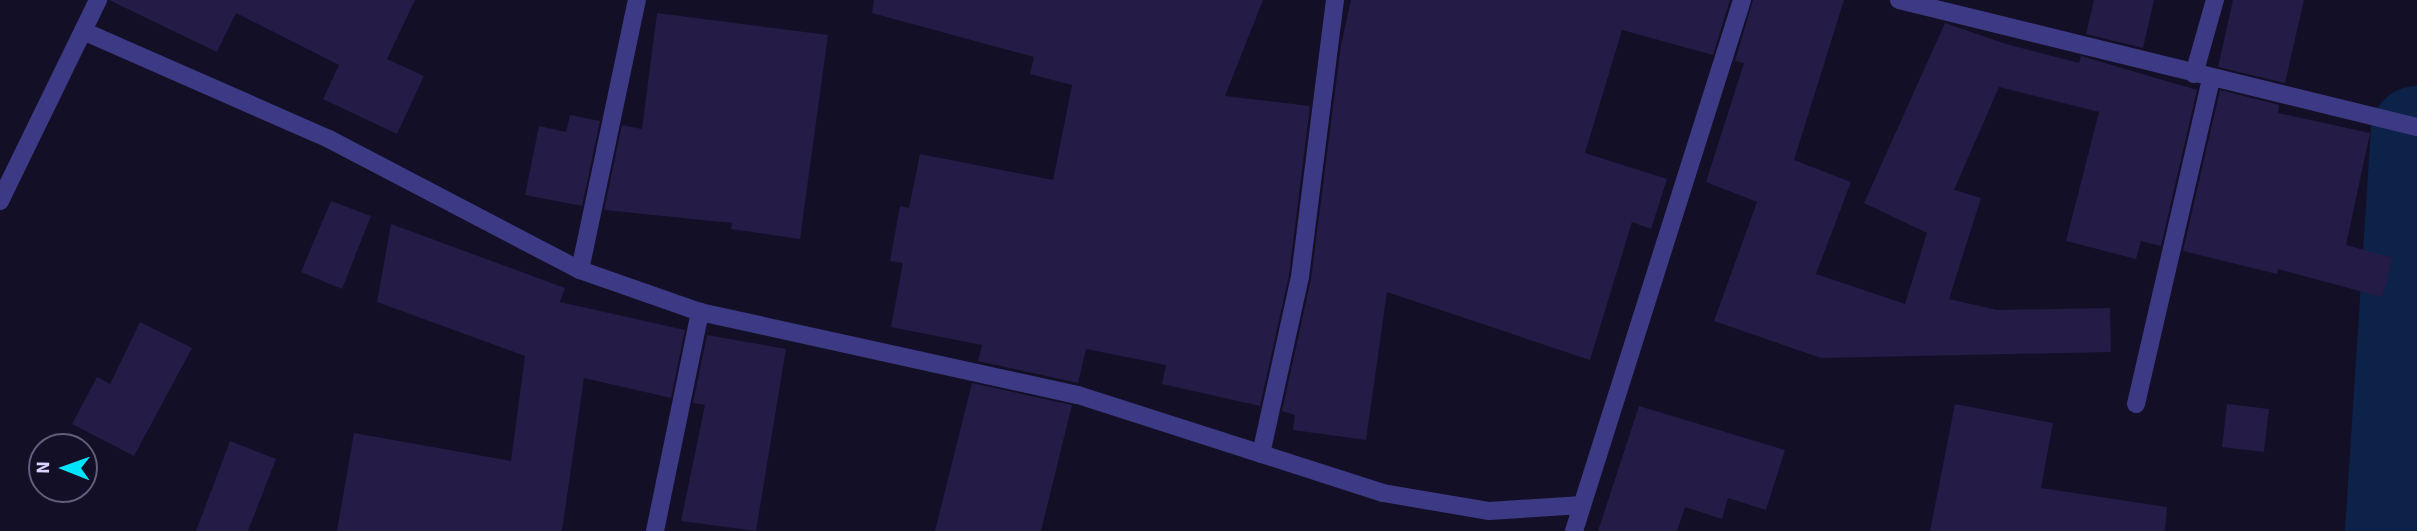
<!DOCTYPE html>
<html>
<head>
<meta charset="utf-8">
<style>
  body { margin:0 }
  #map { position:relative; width:2417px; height:531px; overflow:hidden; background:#130f26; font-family:"Source Sans 3",sans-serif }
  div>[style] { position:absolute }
  .river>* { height:93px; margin:-46.5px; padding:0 46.5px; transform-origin:46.5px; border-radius:46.5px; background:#0c2248 }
  .building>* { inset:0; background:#241b47 }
  .street>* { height:18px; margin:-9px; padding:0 9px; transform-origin:9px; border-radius:9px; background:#3d3a85 }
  span { translate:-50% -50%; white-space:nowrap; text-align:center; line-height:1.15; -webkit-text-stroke:6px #130f26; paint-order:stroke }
  .north { position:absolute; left:28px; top:433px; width:70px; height:70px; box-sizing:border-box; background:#130f26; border:2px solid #625e7d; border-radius:50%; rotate:271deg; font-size:19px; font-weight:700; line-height:28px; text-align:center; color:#d9d4ff }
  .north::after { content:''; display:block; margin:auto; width:24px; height:32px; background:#00e5ff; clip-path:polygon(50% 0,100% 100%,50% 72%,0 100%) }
</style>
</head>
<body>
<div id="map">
  <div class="river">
    <div style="left:2391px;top:531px;width:400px;rotate:-86.3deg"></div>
  </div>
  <div class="building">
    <div style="clip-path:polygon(109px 0,415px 0,387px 59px,424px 76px,397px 134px,323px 99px,339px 65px,236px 13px,217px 52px)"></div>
    <div style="clip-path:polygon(874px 0,1263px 0,1225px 96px,1310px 106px,1289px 275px,1260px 406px,1162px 384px,1166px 365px,1086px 349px,1078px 383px,978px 361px,982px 345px,891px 327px,903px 263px,890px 261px,900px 206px,909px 208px,920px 154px,1053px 180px,1072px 85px,1030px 74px,1034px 57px,872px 13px)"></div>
    <div style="clip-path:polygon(1351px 0,1730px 0,1713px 55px,1622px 30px,1585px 153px,1667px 179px,1651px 229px,1632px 222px,1590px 360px,1387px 292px,1366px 440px,1293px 430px,1295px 415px,1282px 411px,1311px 279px,1341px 45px)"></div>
    <div style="clip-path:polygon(1753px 0,1844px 0,1794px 160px,1851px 182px,1816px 274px,1905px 304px,1927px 233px,1864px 203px,1945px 23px,2006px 44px,2079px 63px,2081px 56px,2197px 90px,2161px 246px,2141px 241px,2136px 259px,2066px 241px,2099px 112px,1999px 87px,1954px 190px,1981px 198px,1949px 299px,1997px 310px,2110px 308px,2111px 352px,1821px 358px,1714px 321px,1757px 202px,1706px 182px,1744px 63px,1735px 61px)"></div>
    <div style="clip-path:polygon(2094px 0,2154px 0,2143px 48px,2086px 34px)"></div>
    <div style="clip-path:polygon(2233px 0,2304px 0,2285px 83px,2218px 67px)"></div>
    <div style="clip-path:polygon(657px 13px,828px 35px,800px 239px,731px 229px,732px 223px,604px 210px,622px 125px,642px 129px)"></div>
    <div style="clip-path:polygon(2220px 90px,2279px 105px,2278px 113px,2370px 133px,2346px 245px,2393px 258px,2382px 297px,2278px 269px,2277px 274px,2183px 251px)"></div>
    <div style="clip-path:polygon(570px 115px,600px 121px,582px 206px,525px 195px,539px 126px,566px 132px)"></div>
    <div style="clip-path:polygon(331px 201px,371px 216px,342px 289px,301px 272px)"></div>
    <div style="clip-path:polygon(391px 224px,565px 288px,560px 302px,685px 330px,671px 398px,584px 378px,562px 531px,337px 531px,354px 433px,511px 461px,525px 356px,377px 302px)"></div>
    <div style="clip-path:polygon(140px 322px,192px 348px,134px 456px,72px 424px,97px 377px,110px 384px)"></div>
    <div style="clip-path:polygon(707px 335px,786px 349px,756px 531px,681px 521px,705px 405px,693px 403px)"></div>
    <div style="clip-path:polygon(972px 383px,1072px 405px,1041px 531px,935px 531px)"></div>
    <div style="clip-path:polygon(1955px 404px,2053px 423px,2041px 488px,2167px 507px,2165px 531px,1930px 531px)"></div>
    <div style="clip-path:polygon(2227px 404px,2269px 409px,2264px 452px,2222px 447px)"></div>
    <div style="clip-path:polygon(1639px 406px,1785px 450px,1766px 510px,1728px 498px,1722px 519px,1685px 507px,1677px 531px,1598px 531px)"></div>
    <div style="clip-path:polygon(230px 441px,276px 459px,248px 531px,196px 531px)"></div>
  </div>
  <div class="street">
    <div style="left:1899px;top:0;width:533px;rotate:13.78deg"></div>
    <div style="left:83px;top:31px;width:269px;rotate:23.7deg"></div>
    <div style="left:329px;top:139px;width:283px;rotate:27.6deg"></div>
    <div style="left:580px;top:270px;width:127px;rotate:19.3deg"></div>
    <div style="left:700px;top:312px;width:387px;rotate:12.4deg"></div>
    <div style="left:1078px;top:395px;width:320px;rotate:17.8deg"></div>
    <div style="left:1383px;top:493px;width:108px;rotate:9.6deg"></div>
    <div style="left:1489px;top:511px;width:93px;rotate:-3.7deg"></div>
    <div style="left:2194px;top:74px;width:77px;rotate:-74.2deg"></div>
    <div style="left:0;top:201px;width:224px;rotate:-64deg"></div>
    <div style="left:580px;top:270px;width:276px;rotate:-78.1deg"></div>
    <div style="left:2136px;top:404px;width:334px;rotate:-77deg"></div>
    <div style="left:1261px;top:454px;width:181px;rotate:-77.6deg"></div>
    <div style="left:1300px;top:277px;width:279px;rotate:-82.8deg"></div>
    <div style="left:655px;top:531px;width:224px;rotate:-78.4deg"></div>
    <div style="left:1574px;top:531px;width:557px;rotate:-72.44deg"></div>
  </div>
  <div class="north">N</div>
</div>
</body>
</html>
